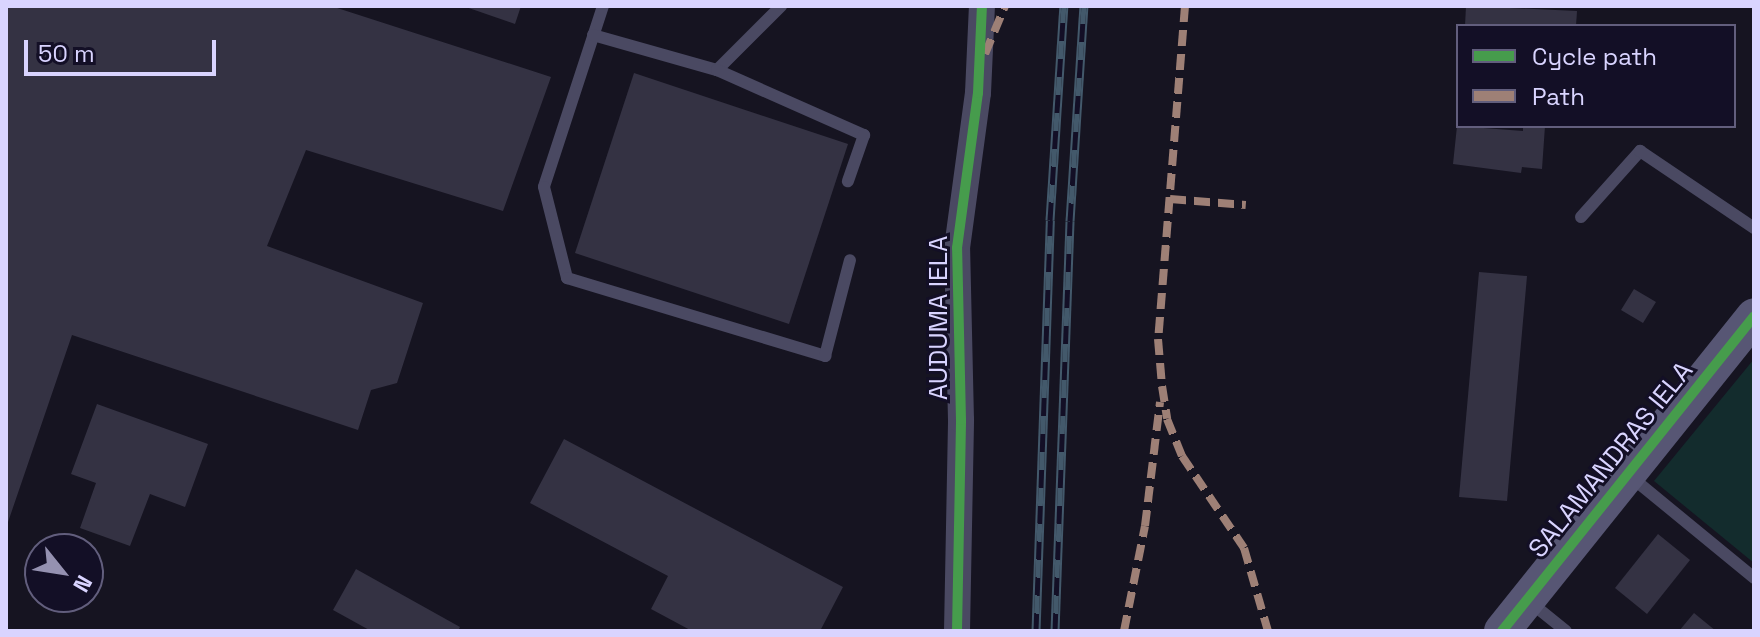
<!DOCTYPE html>
<html>
<head>
<meta charset="utf-8">
<style>
  body { margin:0 }
  #map { position:relative; width:1760px; height:637px; overflow:hidden; background:#161421; font-family:"Space Grotesk",sans-serif }
  div>[style] { position:absolute }
  .green>* { inset:0; background:#132c2d }
  .building>* { inset:0; background:#343243 }
  .lane>* { height:12px; margin:-6px; padding:0 6px; transform-origin:6px; border-radius:6px; background:#4a4962 }
  .street>* { height:26px; margin:-13px; padding:0 13px; transform-origin:13px; border-radius:13px; background:#4a4962 }
  .secondary>* { height:36px; margin:-18px; padding:0 18px; transform-origin:18px; border-radius:18px; background:#575674 }
  .rail>* { height:9px; margin-top:-4.5px; transform-origin:0; background:repeating-linear-gradient(90deg,#130f26 0 18px,#43596b 0 36px); box-sizing:border-box; border-block:2px solid #43596b }
  .quiet>* { height:8px; margin-top:-4px; transform-origin:0; background:repeating-linear-gradient(90deg,#9e8076 0 16px,transparent 0 24px) }
  .cycleway>* { height:10px; margin:-5px; padding:0 5px; transform-origin:5px; border-radius:5px; background:#469c4c }
  span { translate:-50% -50%; white-space:nowrap; text-align:center; line-height:1.15; -webkit-text-stroke:6px #130f26; paint-order:stroke }
  .street-label { font-size:26px; color:#d9d4ff }
  .frame { position:absolute; inset:0; border:8px solid #d9d4ff; pointer-events:none }
  .legend { position:absolute; left:1456px; top:24px; width:280px; height:104px; box-sizing:border-box; background:#130f26; border:2px solid #625e7d; margin:0; padding:10px 14px; list-style:none; font-size:24px; color:#d9d4ff }
  .legend li { display:flex; align-items:center; gap:16px; height:40px }
  .legend b { width:40px; border:2px solid #625e7d }
  .north { position:absolute; left:24px; top:533px; width:80px; height:80px; box-sizing:border-box; background:#130f26; border:2px solid #625e7d; border-radius:50%; rotate:120deg; font-size:22px; font-weight:700; line-height:32px; text-align:center; color:#d9d4ff }
  .north::after { content:''; display:block; margin:auto; width:28px; height:36px; background:#9591b1; clip-path:polygon(50% 0,100% 100%,50% 72%,0 100%) }
  .scale { position:absolute; left:24px; top:40px; width:192px; height:36px; box-sizing:border-box; border:4px solid #d9d4ff; border-top:0; padding-left:10px; font-size:24px; line-height:28px; white-space:nowrap; color:#d9d4ff; -webkit-text-stroke:6px #130f26; paint-order:stroke }
</style>
</head>
<body>
<div id="map">
  <div class="green">
    <div style="clip-path:polygon(1754px 359px,1754px 563px,1654px 481px)"></div>
  </div>
  <div class="building">
    <div style="clip-path:polygon(6px 6px,331px 6px,551px 77px,503px 211px,306px 150px,267px 246px,423px 303px,397px 383px,371px 390px,358px 430px,72px 335px,6px 528px)"></div>
    <div style="clip-path:polygon(463px 6px,521px 6px,515px 24px)"></div>
    <div style="clip-path:polygon(1466px 6px,1577px 11px,1576px 26px,1465px 26px)"></div>
    <div style="clip-path:polygon(634px 73px,848px 144px,789px 324px,575px 253px)"></div>
    <div style="clip-path:polygon(1457px 126px,1523px 131px,1523px 126px,1545px 126px,1542px 169px,1522px 167px,1521px 173px,1453px 164px)"></div>
    <div style="clip-path:polygon(1479px 272px,1527px 276px,1507px 501px,1459px 497px)"></div>
    <div style="clip-path:polygon(1634px 289px,1656px 302px,1643px 323px,1621px 310px)"></div>
    <div style="clip-path:polygon(97px 404px,208px 444px,185px 507px,150px 494px,130px 546px,80px 528px,96px 483px,71px 474px)"></div>
    <div style="clip-path:polygon(564px 439px,843px 587px,820px 631px,692px 631px,651px 609px,668px 576px,530px 503px)"></div>
    <div style="clip-path:polygon(1658px 534px,1690px 560px,1647px 614px,1615px 588px)"></div>
    <div style="clip-path:polygon(356px 569px,460px 627px,458px 631px,371px 631px,333px 610px)"></div>
    <div style="clip-path:polygon(1694px 613px,1716px 631px,1679px 631px)"></div>
  </div>
  <div class="lane">
    <div style="left:603px;top:6px;width:190px;rotate:108.1deg"></div>
    <div style="left:544px;top:187px;width:94px;rotate:75.8deg"></div>
    <div style="left:567px;top:278px;width:270px;rotate:16.8deg"></div>
    <div style="left:825px;top:356px;width:99px;rotate:-75.4deg"></div>
    <div style="left:593px;top:35px;width:129px;rotate:15.8deg"></div>
    <div style="left:717px;top:70px;width:91px;rotate:-45deg"></div>
    <div style="left:717px;top:70px;width:161px;rotate:23.9deg"></div>
    <div style="left:864px;top:135px;width:49px;rotate:109.2deg"></div>
    <div style="left:1581px;top:217px;width:89px;rotate:-48.2deg"></div>
    <div style="left:1640px;top:151px;width:138px;rotate:34deg"></div>
    <div style="left:1630px;top:476px;width:161px;rotate:39.4deg"></div>
    <div style="left:1530px;top:602px;width:46px;rotate:38.9deg"></div>
  </div>
  <div class="street">
    <div style="left:957px;top:631px;width:211px;rotate:-88.9deg"></div>
    <div style="left:961px;top:420px;width:172px;rotate:-91.3deg"></div>
    <div style="left:957px;top:248px;width:156px;rotate:-82.3deg"></div>
    <div style="left:978px;top:93px;width:87px;rotate:-87.4deg"></div>
  </div>
  <div class="secondary">
    <div style="left:1502px;top:631px;width:403px;rotate:-51.3deg"></div>
  </div>
  <div class="rail">
    <div style="left:1036px;top:631px;width:411px;rotate:-88deg"></div>
    <div style="left:1050px;top:220px;width:214px;rotate:-86.3deg"></div>
    <div style="left:1055px;top:631px;width:410px;rotate:-87.9deg"></div>
    <div style="left:1070px;top:221px;width:215px;rotate:-86.3deg"></div>
  </div>
  <div class="quiet">
    <div style="left:1185px;top:6px;width:334px;rotate:94.6deg"></div>
    <div style="left:1158px;top:339px;width:47px;rotate:85.1deg"></div>
    <div style="left:1162px;top:386px;width:33px;rotate:81deg"></div>
    <div style="left:1167px;top:419px;width:40px;rotate:68deg"></div>
    <div style="left:1182px;top:456px;width:111px;rotate:56deg"></div>
    <div style="left:1244px;top:548px;width:86px;rotate:73.9deg"></div>
    <div style="left:985px;top:54px;width:52px;rotate:-67.4deg"></div>
    <div style="left:1170px;top:199px;width:76px;rotate:4.5deg"></div>
    <div style="left:1124px;top:631px;width:107px;rotate:-78.7deg"></div>
    <div style="left:1145px;top:526px;width:125px;rotate:-83.1deg"></div>
  </div>
  <div class="cycleway">
    <div style="left:957px;top:631px;width:211px;rotate:-88.9deg"></div>
    <div style="left:961px;top:420px;width:172px;rotate:-91.3deg"></div>
    <div style="left:957px;top:248px;width:156px;rotate:-82.3deg"></div>
    <div style="left:978px;top:93px;width:87px;rotate:-87.4deg"></div>
    <div style="left:1502px;top:631px;width:403px;rotate:-51.3deg"></div>
  </div>
  <div class="street-label">
    <span style="left:939px;top:318px;rotate:-90deg">AUDUMA IELA</span>
    <span style="left:1611px;top:460px;rotate:-51deg">SALAMANDRAS IELA</span>
  </div>
  <div class="frame"></div>
  <ul class="legend">
  <li><b style="height:10px;background:#469c4c"></b>Cycle path</li>
  <li><b style="height:10px;background:#9e8076"></b>Path</li>
  </ul>
  <div class="north">N</div>
  <div class="scale">50 m</div>
</div>
</body>
</html>
